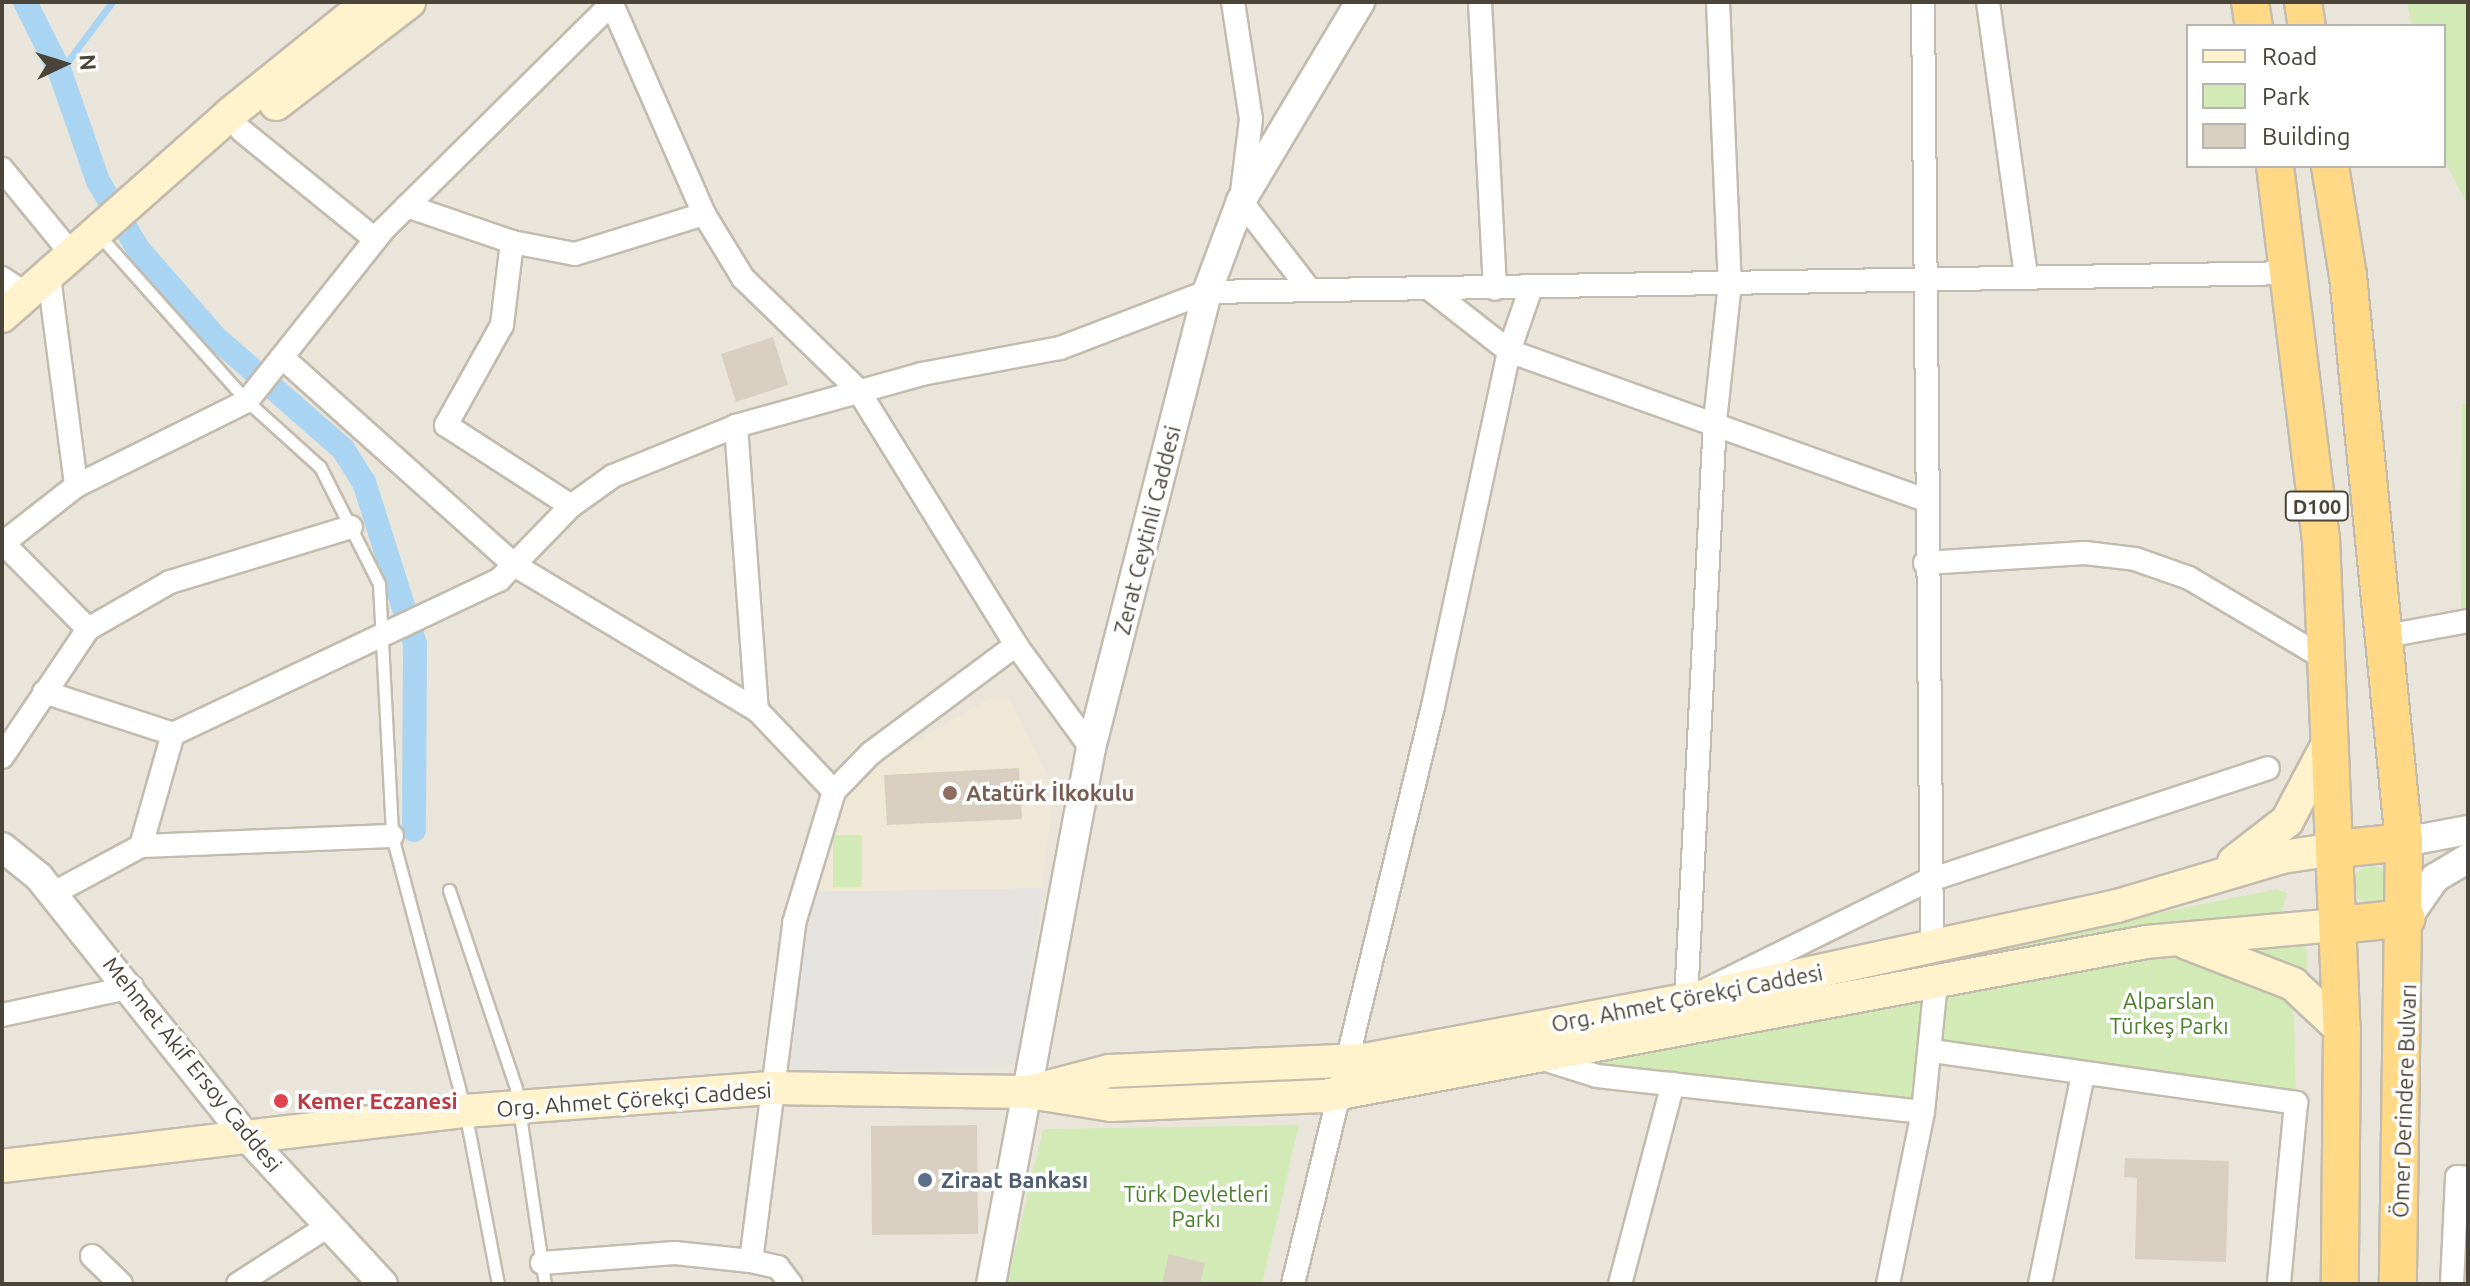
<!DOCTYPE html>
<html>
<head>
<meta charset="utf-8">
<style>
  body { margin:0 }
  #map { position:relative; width:2470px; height:1286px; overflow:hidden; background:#f6f3ec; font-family:Ubuntu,sans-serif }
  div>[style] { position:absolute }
  .residential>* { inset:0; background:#eae5da }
  .education>* { inset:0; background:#efe8d6 }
  .green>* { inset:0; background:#d2eab5 }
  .round { border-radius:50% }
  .parking>* { inset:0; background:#e5e3e0 }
  .stream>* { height:7px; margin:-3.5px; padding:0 3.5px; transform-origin:3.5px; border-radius:3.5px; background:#a9d4f2 }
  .canal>* { height:24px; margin:-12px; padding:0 12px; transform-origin:12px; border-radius:12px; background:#a9d4f2 }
  .building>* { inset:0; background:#d8cfc1 }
  .roads { filter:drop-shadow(2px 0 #c2bbae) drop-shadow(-2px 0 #c2bbae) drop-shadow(0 2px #c2bbae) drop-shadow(0 -2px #c2bbae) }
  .service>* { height:11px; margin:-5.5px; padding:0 5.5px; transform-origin:5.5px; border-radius:5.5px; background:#fff }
  .minor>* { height:22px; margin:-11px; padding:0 11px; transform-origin:11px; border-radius:11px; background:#fff }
  .tertiary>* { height:28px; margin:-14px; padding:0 14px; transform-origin:14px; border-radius:14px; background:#fff }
  .secondary>* { height:32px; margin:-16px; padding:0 16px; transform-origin:16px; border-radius:16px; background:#fff3cd }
  .trunk>* { height:36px; margin:-18px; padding:0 18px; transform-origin:18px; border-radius:18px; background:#ffd985 }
  .dots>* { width:22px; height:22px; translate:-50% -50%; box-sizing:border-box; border:4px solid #fff; border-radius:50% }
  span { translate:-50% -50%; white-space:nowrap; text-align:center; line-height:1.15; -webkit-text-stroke:7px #fff; paint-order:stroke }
  .shield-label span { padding:2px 6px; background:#fff; border:2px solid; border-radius:6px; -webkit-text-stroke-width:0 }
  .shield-label { font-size:20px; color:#4b4439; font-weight:700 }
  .street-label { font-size:22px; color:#4b4439 }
  .education-label { font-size:22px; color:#785e54; font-weight:700 }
  .left { translate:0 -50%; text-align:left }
  .park-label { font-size:22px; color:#4a7f2a }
  .health-label { font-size:22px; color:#be3a42; font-weight:700 }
  .service-label { font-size:22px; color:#4e5e75; font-weight:700 }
  .frame { position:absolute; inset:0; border:4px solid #4b4439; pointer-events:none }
  .legend { position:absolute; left:2186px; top:24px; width:260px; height:144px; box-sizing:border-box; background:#fff; border:2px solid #b7b4b0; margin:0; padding:10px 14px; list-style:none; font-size:24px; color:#4b4439 }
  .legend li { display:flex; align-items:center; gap:16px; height:40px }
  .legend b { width:40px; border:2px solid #b7b4b0 }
  .north { position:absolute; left:24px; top:24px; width:80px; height:80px; -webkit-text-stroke:6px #fff; paint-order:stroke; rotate:86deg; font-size:22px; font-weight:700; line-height:32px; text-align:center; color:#4b4439 }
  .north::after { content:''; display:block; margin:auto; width:28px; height:36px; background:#4b4439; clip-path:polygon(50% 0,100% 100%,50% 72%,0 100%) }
</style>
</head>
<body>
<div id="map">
  <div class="residential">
    <div style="clip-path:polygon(evenodd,2px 2px,2468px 2px,2468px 1284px,2px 1284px,2px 2px,2188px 26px,2444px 26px,2444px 166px,2188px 166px,2188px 26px)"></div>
  </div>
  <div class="education">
    <div style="clip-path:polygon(994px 696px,1009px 699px,1054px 789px,1042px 888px,812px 892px,849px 788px,871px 767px)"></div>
  </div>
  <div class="green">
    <div style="clip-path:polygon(2407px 2px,2468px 2px,2468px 206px,2444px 159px,2444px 26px,2411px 26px)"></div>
    <div style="clip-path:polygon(2462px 404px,2468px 404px,2468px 610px,2461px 612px)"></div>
    <div style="clip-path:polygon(833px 835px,862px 835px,862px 887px,833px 887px)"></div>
    <div class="round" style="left:2353px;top:866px;width:38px;height:38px"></div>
    <div style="clip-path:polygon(2277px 889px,2287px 893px,2281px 913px,2151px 928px,1538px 1039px)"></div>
    <div style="clip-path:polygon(2306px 941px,2307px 971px,2240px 947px)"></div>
    <div style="clip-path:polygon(2146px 942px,2293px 984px,2296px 1103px,1932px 1051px,1923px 1112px,1540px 1058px)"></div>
    <div style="clip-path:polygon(1299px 1125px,1262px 1284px,1007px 1284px,1043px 1129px)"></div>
  </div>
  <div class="parking">
    <div style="clip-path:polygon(1042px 888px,1019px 1065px,783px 1074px,812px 892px)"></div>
  </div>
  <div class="stream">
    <div style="left:60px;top:72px;width:87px;rotate:-53.4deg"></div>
  </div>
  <div class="canal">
    <div style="left:25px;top:2px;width:78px;rotate:63.4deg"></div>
    <div style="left:60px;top:72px;width:115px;rotate:70.8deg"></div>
    <div style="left:98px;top:181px;width:79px;rotate:59.5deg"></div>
    <div style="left:138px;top:249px;width:118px;rotate:48.8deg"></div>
    <div style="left:216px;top:338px;width:169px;rotate:41.2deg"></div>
    <div style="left:343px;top:449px;width:39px;rotate:58deg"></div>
    <div style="left:364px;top:482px;width:170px;rotate:72.5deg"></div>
    <div style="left:415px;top:644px;width:186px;rotate:90.3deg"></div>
  </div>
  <div class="building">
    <div style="clip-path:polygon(773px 337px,788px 385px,736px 402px,721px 354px)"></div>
    <div style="clip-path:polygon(1019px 768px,1022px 819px,887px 825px,884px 775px)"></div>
    <div style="clip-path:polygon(977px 1125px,978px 1234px,872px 1235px,871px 1126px)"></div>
    <div style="clip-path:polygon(2125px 1158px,2229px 1161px,2226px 1262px,2135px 1259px,2137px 1178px,2124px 1177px)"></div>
    <div style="clip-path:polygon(1169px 1254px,1205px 1263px,1200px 1284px,1162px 1284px)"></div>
  </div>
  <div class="roads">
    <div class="service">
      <div style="left:98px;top:234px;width:224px;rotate:48.3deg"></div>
      <div style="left:247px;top:401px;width:98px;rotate:42.1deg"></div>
      <div style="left:320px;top:467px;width:131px;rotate:63.2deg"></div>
      <div style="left:379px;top:584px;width:252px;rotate:87deg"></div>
      <div style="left:392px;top:836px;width:285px;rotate:75.1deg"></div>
      <div style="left:465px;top:1111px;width:176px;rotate:79.2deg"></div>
      <div style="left:449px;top:890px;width:209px;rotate:71.3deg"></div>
      <div style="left:516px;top:1088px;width:198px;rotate:81.6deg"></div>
    </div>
    <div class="minor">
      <div style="left:611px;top:2px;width:232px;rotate:66.3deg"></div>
      <div style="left:704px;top:214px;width:75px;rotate:58.6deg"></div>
      <div style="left:743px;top:278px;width:161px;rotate:44.2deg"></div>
      <div style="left:858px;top:390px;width:300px;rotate:58.2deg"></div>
      <div style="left:1016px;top:645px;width:127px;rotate:53.9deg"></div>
      <div style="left:1233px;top:2px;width:118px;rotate:81.3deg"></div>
      <div style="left:1251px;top:119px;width:83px;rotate:97deg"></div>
      <div style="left:1241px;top:201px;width:106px;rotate:52.3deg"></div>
      <div style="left:1480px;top:2px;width:287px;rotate:87deg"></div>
      <div style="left:1718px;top:2px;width:281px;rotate:87.6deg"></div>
      <div style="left:1730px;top:283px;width:138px;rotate:96.2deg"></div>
      <div style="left:1715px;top:420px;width:581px;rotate:92.86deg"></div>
      <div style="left:1686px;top:1000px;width:269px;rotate:-26.3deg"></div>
      <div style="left:1927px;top:881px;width:359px;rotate:-18.3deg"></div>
      <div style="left:1923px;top:2px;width:946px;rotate:89.45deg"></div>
      <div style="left:1988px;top:2px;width:276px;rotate:82.1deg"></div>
      <div style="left:242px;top:131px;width:171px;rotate:39.1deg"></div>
      <div style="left:2px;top:169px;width:107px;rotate:50.7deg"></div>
      <div style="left:407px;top:206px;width:111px;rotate:18.9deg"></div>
      <div style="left:512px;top:242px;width:64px;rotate:10.8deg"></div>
      <div style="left:575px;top:254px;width:135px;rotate:-17.2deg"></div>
      <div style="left:512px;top:242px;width:84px;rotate:96.9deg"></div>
      <div style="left:502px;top:325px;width:115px;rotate:119.2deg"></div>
      <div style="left:446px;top:425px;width:149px;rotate:32.9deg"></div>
      <div style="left:48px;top:269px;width:219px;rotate:82.6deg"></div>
      <div style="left:2px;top:278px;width:25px;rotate:34deg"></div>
      <div style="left:1431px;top:290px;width:99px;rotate:38deg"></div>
      <div style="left:1509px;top:351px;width:442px;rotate:19.7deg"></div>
      <div style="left:283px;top:358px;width:312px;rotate:41.8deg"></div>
      <div style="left:516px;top:566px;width:281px;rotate:30.9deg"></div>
      <div style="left:757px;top:710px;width:112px;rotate:46.5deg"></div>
      <div style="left:736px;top:426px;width:285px;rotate:85.8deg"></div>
      <div style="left:3px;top:543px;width:121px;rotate:45.3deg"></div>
      <div style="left:2px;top:544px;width:94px;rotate:-38.1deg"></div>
      <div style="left:76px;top:486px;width:191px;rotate:-26.4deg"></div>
      <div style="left:247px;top:401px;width:217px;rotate:-51.5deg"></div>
      <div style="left:382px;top:231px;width:322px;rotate:-44.7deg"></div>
      <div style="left:1925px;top:563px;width:160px;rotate:-3.6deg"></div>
      <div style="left:2085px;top:553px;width:50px;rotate:6.8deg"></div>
      <div style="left:2135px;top:559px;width:57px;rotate:19.4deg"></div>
      <div style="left:2189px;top:578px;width:161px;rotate:30.7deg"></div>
      <div style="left:2381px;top:637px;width:88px;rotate:-10.4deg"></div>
      <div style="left:44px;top:692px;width:136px;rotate:18deg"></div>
      <div style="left:2px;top:757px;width:154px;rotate:-56.1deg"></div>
      <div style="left:88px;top:629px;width:95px;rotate:-29.8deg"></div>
      <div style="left:170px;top:582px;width:189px;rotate:-16.9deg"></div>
      <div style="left:141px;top:846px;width:251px;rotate:-2.3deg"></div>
      <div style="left:52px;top:894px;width:101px;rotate:-28.3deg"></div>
      <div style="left:141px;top:846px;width:116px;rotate:-74.1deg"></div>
      <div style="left:173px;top:734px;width:361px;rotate:-25.3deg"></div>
      <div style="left:499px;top:580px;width:103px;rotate:-45.8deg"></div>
      <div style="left:571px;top:506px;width:52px;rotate:-35.5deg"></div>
      <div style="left:613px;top:476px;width:133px;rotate:-22.1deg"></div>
      <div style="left:736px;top:426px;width:193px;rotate:-15.6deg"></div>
      <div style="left:922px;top:374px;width:140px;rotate:-10.7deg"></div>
      <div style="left:1060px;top:348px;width:157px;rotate:-20.9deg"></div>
      <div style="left:1207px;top:292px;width:1085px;rotate:-1deg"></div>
      <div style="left:2px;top:1015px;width:133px;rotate:-12.2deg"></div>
      <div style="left:1932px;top:1051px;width:368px;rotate:8.1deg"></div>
      <div style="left:2296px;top:1103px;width:182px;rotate:95.4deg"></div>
      <div style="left:1540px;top:1058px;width:60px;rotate:17.5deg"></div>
      <div style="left:1597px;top:1076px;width:328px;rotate:6.3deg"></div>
      <div style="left:92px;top:1256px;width:40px;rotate:44deg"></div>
      <div style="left:751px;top:1261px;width:28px;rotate:13deg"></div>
      <div style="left:778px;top:1267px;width:21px;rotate:53deg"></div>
      <div style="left:542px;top:1263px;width:133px;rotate:-4.3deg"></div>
      <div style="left:675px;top:1253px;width:76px;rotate:6deg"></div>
      <div style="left:751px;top:1261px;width:341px;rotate:-82.7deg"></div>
      <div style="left:794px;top:923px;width:138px;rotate:-73.1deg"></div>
      <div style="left:834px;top:791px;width:53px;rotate:-45.8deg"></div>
      <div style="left:871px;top:753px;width:181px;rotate:-36.7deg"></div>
      <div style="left:238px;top:1284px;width:109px;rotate:-32.7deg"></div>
      <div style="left:1293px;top:1284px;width:595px;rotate:-76.38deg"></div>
      <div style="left:1433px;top:706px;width:363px;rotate:-77.9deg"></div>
      <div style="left:1509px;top:351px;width:67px;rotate:-70.8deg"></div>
      <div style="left:1620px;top:1284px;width:207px;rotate:-75.2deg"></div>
      <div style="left:1888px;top:1284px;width:176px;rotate:-78.5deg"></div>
      <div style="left:1923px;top:1112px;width:132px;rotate:-84.3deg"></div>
      <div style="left:2040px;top:1284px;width:213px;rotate:-78.4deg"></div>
      <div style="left:2452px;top:1284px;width:107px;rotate:-87.3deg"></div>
      <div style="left:2457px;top:1177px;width:11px;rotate:5deg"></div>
    </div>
    <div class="tertiary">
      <div style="left:2404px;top:842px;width:65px;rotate:-10.6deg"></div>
      <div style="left:2px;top:847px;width:48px;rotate:39deg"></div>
      <div style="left:39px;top:877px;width:330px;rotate:51.4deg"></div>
      <div style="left:245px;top:1135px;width:203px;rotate:47.2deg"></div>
      <div style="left:2407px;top:918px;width:49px;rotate:-55deg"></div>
      <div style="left:2435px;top:878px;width:39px;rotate:-31deg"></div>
      <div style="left:991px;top:1284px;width:545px;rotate:-79.43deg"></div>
      <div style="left:1091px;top:748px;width:471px;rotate:-75.7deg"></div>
      <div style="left:1207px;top:292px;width:97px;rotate:-69.5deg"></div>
      <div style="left:1241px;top:201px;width:232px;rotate:-59.1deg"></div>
    </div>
    <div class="secondary">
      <div style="left:276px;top:104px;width:168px;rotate:-37.5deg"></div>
      <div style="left:2px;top:316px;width:305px;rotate:-41.5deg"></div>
      <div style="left:230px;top:114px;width:179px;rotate:-38.9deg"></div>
      <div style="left:2234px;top:862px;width:67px;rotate:-37.7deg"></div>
      <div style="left:2287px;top:821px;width:89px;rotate:-62deg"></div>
      <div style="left:2187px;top:943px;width:114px;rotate:21.1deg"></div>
      <div style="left:2293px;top:984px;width:67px;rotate:43.2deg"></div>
      <div style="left:1029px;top:1092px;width:83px;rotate:-14.7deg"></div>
      <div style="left:1109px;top:1071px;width:255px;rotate:-2.5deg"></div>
      <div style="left:1364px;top:1060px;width:328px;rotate:-10.6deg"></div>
      <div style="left:1686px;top:1000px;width:441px;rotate:-12.3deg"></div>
      <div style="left:2117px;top:906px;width:172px;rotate:-16.5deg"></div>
      <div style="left:2282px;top:857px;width:55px;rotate:-8.4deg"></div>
      <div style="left:2px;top:1166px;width:466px;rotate:-6.8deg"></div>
      <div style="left:465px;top:1111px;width:306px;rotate:-4.3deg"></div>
      <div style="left:770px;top:1088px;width:259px;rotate:0.9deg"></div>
      <div style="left:1029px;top:1092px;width:83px;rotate:9deg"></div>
      <div style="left:1111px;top:1105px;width:213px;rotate:-2.4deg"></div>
      <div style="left:1324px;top:1096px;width:836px;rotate:-10.61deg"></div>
      <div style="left:2146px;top:942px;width:193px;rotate:-5.1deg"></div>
    </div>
    <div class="trunk">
      <div style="left:2250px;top:2px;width:24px;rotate:81deg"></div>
      <div style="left:2303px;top:2px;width:24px;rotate:81deg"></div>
      <div style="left:2275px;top:166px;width:375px;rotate:83deg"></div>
      <div style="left:2321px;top:538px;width:492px;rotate:87.6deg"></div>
      <div style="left:2342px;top:1030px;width:254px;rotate:90.5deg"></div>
      <div style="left:2330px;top:166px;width:111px;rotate:80.7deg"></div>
      <div style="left:2348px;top:276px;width:569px;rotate:84.35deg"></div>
      <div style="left:2404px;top:842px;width:442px;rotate:90.8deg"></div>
      <div style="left:2336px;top:849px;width:68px;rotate:-5.9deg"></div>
      <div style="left:2338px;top:925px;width:69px;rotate:-5.8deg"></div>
    </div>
  </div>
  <div class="dots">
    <div style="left:950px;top:793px;background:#8d6e63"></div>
    <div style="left:281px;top:1101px;background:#e0444e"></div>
    <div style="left:925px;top:1180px;background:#5c6f8a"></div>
  </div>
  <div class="shield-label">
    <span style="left:2317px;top:506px">D100</span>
  </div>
  <div class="street-label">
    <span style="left:1147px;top:530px;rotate:-76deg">Zerat Ceytinli Caddesi</span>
    <span style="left:1687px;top:998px;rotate:-11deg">Org. Ahmet Çörekçi Caddesi</span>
    <span style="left:193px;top:1064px;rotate:51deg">Mehmet Akif Ersoy Caddesi</span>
    <span style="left:634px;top:1099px;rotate:-4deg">Org. Ahmet Çörekçi Caddesi</span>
    <span style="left:2404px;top:1101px;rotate:-88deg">Ömer Derindere Bulvarı</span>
  </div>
  <div class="education-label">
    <span class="left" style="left:966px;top:793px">Atatürk İlkokulu</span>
  </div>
  <div class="park-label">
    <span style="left:2169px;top:1013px">Alparslan<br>Türkeş Parkı</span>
    <span style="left:1196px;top:1206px">Türk Devletleri<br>Parkı</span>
  </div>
  <div class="health-label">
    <span class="left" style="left:297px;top:1101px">Kemer Eczanesi</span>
  </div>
  <div class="service-label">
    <span class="left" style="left:941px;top:1180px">Ziraat Bankası</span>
  </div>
  <div class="frame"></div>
  <ul class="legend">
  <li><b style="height:10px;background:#fff3cd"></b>Road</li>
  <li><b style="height:22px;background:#d2eab5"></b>Park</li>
  <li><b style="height:22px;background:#d8cfc1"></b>Building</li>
  </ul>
  <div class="north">N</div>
</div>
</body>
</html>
